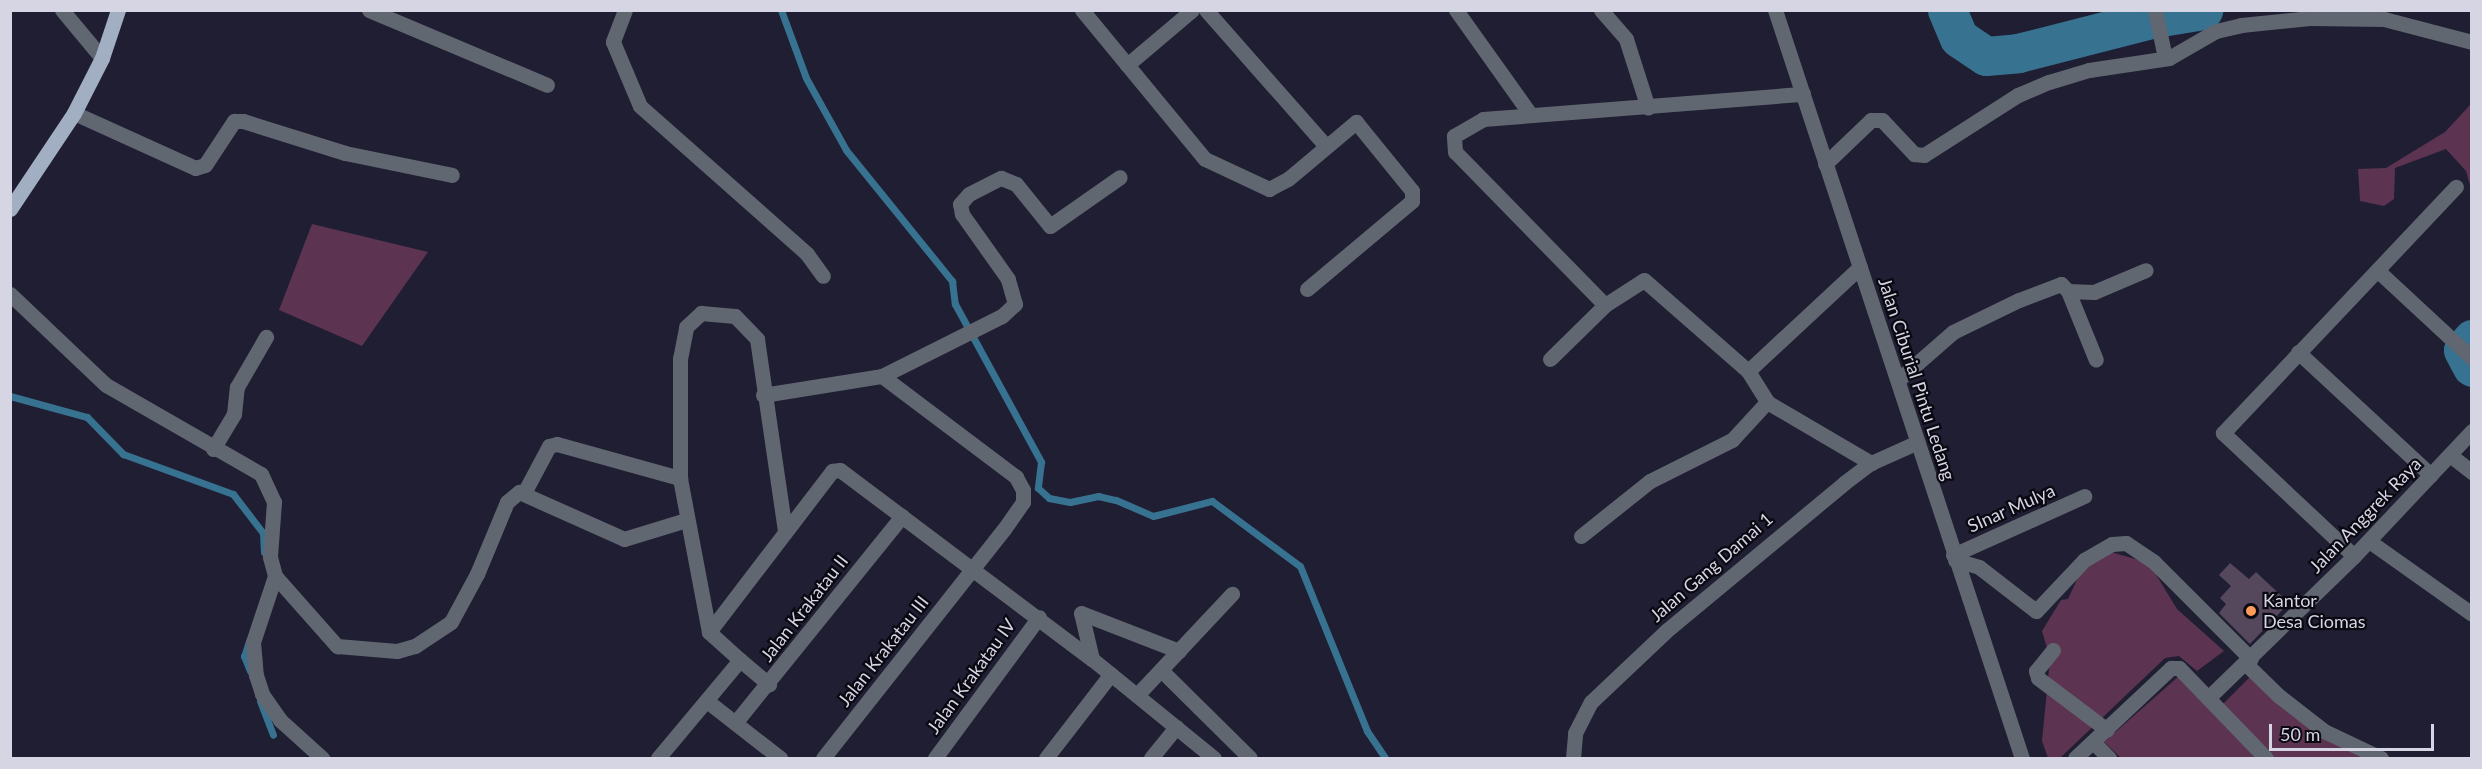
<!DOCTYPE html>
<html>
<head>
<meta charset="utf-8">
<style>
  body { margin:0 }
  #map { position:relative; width:2482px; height:769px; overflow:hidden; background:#1f1e32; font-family:Lato,sans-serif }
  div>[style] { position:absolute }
  .green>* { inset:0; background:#5c3451 }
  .stream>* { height:7px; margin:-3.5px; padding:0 3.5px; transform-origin:3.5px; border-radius:3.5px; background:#387291 }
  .river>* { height:39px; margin:-19.5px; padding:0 19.5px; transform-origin:19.5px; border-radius:19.5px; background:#387291 }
  .building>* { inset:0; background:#55485d }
  .minor>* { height:15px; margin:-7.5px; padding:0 7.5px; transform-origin:7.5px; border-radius:7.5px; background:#616771 }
  .major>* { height:15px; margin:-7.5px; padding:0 7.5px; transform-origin:7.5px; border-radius:7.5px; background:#a2aec2 }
  .dots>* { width:16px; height:16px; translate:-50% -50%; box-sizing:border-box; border:3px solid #0a0912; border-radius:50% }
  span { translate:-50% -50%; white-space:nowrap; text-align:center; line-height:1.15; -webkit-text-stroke:4.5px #0a0912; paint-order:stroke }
  .street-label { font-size:18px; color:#d5d5e3 }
  .poi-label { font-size:18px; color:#d5d5e3 }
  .left { translate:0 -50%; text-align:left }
  .frame { position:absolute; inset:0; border:12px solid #d5d5e3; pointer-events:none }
  .scale { position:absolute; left:2269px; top:724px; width:165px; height:27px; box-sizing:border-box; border:3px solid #d5d5e3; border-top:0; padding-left:8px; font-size:18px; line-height:21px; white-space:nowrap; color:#d5d5e3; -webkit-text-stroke:4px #0a0912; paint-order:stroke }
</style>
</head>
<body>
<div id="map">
  <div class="green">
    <div style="clip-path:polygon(2471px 104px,2471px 189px,2466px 171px,2446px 149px,2395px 168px,2394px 199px,2384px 206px,2360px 201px,2358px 169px,2386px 168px,2445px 132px)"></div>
    <div style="clip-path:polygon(312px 224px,428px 252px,362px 346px,279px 310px)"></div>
    <div style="clip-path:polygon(2111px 552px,2149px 563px,2177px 609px,2224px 651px,2197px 671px,2179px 656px,2165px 658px,2060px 758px,2048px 758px,2042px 741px,2050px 659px,2042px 631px,2061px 600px,2068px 599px,2082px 569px)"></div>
    <div style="clip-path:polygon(2254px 673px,2372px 758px,2275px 758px,2223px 704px)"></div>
    <div style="clip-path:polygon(2179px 676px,2258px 758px,2121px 758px,2104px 742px)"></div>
  </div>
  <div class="stream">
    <div style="left:781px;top:10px;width:72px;rotate:69.8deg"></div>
    <div style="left:806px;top:78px;width:82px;rotate:60.9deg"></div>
    <div style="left:846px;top:150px;width:169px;rotate:51deg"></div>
    <div style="left:952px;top:281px;width:23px;rotate:83deg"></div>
    <div style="left:955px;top:304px;width:180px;rotate:61.4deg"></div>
    <div style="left:1041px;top:462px;width:26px;rotate:97deg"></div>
    <div style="left:1038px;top:488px;width:15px;rotate:42deg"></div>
    <div style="left:1049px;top:498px;width:21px;rotate:11deg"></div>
    <div style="left:1070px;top:502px;width:29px;rotate:-12deg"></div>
    <div style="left:1098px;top:496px;width:18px;rotate:13deg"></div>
    <div style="left:1116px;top:500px;width:40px;rotate:23.4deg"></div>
    <div style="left:1153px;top:516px;width:61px;rotate:-14.3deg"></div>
    <div style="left:1212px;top:501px;width:109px;rotate:36.5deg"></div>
    <div style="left:1300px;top:566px;width:178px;rotate:67.9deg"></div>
    <div style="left:1367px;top:731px;width:32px;rotate:56deg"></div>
    <div style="left:10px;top:396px;width:80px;rotate:15.3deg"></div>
    <div style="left:87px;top:417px;width:52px;rotate:45.8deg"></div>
    <div style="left:123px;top:454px;width:117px;rotate:20deg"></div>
    <div style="left:233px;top:494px;width:49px;rotate:52.4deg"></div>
    <div style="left:263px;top:533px;width:19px;rotate:87deg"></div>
    <div style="left:249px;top:641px;width:16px;rotate:108deg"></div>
    <div style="left:244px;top:656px;width:16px;rotate:68deg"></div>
    <div style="left:260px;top:701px;width:36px;rotate:69deg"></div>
  </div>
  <div class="river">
    <div style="left:1947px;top:10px;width:30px;rotate:67deg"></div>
    <div style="left:1959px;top:38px;width:32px;rotate:34deg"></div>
    <div style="left:1986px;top:56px;width:32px;rotate:-5deg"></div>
    <div style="left:2018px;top:53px;width:141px;rotate:-14.3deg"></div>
    <div style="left:2155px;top:18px;width:49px;rotate:-9.5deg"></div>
    <div style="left:2472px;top:339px;width:14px;rotate:129deg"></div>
    <div style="left:2463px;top:350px;width:19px;rotate:62deg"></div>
  </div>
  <div class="building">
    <div style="clip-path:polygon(2230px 563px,2249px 579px,2256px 572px,2289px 603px,2250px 644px,2219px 613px,2226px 604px,2220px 598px,2231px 586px,2219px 575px)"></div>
  </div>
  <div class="minor">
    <div style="left:62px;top:10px;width:62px;rotate:50.2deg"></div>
    <div style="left:369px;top:10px;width:193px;rotate:22.8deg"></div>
    <div style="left:625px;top:10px;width:34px;rotate:111deg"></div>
    <div style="left:613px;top:42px;width:69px;rotate:67.1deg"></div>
    <div style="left:640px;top:106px;width:223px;rotate:41.5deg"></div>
    <div style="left:807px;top:254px;width:27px;rotate:54deg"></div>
    <div style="left:1082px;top:10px;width:193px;rotate:50.5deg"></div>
    <div style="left:1205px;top:159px;width:71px;rotate:25.1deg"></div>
    <div style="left:1269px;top:189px;width:21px;rotate:-28deg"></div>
    <div style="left:1288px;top:179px;width:89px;rotate:-40deg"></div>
    <div style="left:1356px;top:122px;width:89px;rotate:50.9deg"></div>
    <div style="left:1412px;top:191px;width:10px;rotate:90deg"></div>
    <div style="left:1412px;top:201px;width:137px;rotate:140deg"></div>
    <div style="left:1206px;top:10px;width:181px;rotate:48.6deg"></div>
    <div style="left:1456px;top:10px;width:129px;rotate:54.5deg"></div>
    <div style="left:1601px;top:10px;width:38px;rotate:49deg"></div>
    <div style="left:1626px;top:39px;width:72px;rotate:72.3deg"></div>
    <div style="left:1775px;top:10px;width:788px;rotate:71.73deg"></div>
    <div style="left:2155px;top:10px;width:49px;rotate:78.2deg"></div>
    <div style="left:1127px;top:65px;width:85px;rotate:-40.2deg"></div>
    <div style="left:74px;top:113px;width:133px;rotate:24.4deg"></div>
    <div style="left:195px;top:168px;width:10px;rotate:-17deg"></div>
    <div style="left:205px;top:165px;width:53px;rotate:-56.6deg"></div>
    <div style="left:234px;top:121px;width:9px"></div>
    <div style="left:243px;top:121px;width:107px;rotate:17.4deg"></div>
    <div style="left:345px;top:153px;width:109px;rotate:11.6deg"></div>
    <div style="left:1825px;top:164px;width:64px;rotate:-43.7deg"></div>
    <div style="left:1871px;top:120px;width:11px"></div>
    <div style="left:1882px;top:120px;width:47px;rotate:46.7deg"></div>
    <div style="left:1914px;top:154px;width:10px;rotate:6deg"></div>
    <div style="left:1924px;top:155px;width:112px;rotate:-32.6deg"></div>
    <div style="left:2018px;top:95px;width:34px;rotate:-23deg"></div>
    <div style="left:2049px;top:82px;width:42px;rotate:-16.7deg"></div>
    <div style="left:2089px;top:70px;width:81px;rotate:-8.5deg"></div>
    <div style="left:2169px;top:58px;width:54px;rotate:-29.9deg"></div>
    <div style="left:2216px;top:31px;width:26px;rotate:-13deg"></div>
    <div style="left:2241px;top:25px;width:69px;rotate:-5.8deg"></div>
    <div style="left:2310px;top:18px;width:74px;rotate:0.8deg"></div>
    <div style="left:2384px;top:19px;width:91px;rotate:14.6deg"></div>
    <div style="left:1860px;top:267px;width:153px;rotate:137.1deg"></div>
    <div style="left:1748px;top:371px;width:36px;rotate:58deg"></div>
    <div style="left:1767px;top:402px;width:121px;rotate:30.4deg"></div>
    <div style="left:2377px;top:270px;width:129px;rotate:42.8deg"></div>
    <div style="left:2068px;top:291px;width:74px;rotate:67.9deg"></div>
    <div style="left:10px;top:294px;width:132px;rotate:43.5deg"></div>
    <div style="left:106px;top:385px;width:179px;rotate:29.9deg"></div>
    <div style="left:261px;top:474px;width:31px;rotate:65deg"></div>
    <div style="left:274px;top:502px;width:55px;rotate:94.2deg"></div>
    <div style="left:270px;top:557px;width:20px;rotate:75deg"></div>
    <div style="left:275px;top:576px;width:94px;rotate:48.5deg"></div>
    <div style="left:337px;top:646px;width:60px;rotate:4.8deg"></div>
    <div style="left:397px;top:651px;width:19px;rotate:-16deg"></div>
    <div style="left:415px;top:646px;width:43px;rotate:-33.7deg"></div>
    <div style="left:451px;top:622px;width:55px;rotate:-61.6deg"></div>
    <div style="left:477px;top:574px;width:78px;rotate:-67.4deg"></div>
    <div style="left:507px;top:502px;width:16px;rotate:-40deg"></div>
    <div style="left:519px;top:492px;width:115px;rotate:24.1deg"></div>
    <div style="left:624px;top:539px;width:65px;rotate:-17deg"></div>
    <div style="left:1605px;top:305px;width:214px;rotate:-134.4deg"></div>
    <div style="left:1455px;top:152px;width:16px;rotate:-94deg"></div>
    <div style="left:1454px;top:136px;width:34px;rotate:-30deg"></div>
    <div style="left:1483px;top:119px;width:321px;rotate:-4.5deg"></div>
    <div style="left:2298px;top:352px;width:181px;rotate:42.8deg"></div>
    <div style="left:1550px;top:359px;width:77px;rotate:-44.5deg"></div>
    <div style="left:1605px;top:305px;width:46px;rotate:-32.7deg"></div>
    <div style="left:1644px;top:280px;width:138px;rotate:41.2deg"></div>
    <div style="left:882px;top:376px;width:134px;rotate:-26.6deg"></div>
    <div style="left:1002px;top:316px;width:18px;rotate:-43deg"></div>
    <div style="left:1015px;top:304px;width:26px;rotate:-106deg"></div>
    <div style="left:1008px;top:279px;width:80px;rotate:-125.3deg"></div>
    <div style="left:962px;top:214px;width:10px;rotate:-101deg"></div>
    <div style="left:960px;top:204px;width:13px;rotate:-48deg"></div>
    <div style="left:969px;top:194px;width:36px;rotate:-27deg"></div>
    <div style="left:1001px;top:178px;width:16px;rotate:22deg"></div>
    <div style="left:1016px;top:184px;width:54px;rotate:51deg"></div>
    <div style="left:1050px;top:226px;width:85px;rotate:-35deg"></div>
    <div style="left:1898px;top:380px;width:73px;rotate:-41.1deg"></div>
    <div style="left:1953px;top:332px;width:73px;rotate:-25.9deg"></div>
    <div style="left:2019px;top:300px;width:45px;rotate:-20.9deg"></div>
    <div style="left:2061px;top:284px;width:10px;rotate:45deg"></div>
    <div style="left:2068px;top:291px;width:26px;rotate:2deg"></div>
    <div style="left:2094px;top:292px;width:56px;rotate:-22.9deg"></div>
    <div style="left:763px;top:395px;width:121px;rotate:-9.1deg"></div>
    <div style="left:882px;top:376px;width:168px;rotate:37deg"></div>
    <div style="left:1016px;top:477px;width:15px;rotate:62deg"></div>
    <div style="left:1023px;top:490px;width:12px;rotate:90deg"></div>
    <div style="left:1023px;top:502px;width:33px;rotate:125deg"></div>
    <div style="left:1004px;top:529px;width:292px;rotate:128.3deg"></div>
    <div style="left:213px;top:449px;width:41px;rotate:-59deg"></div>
    <div style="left:234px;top:414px;width:27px;rotate:-84deg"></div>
    <div style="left:237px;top:387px;width:58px;rotate:-59.9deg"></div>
    <div style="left:2450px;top:455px;width:28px;rotate:38deg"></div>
    <div style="left:525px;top:491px;width:51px;rotate:-61.9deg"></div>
    <div style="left:549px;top:446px;width:8px;rotate:-14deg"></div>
    <div style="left:557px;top:444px;width:128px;rotate:15.5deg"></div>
    <div style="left:1581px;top:536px;width:88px;rotate:-38.6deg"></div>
    <div style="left:1650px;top:481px;width:92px;rotate:-26.6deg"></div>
    <div style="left:1732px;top:440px;width:52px;rotate:-47.4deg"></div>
    <div style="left:2369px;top:541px;width:126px;rotate:35.3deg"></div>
    <div style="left:1953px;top:555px;width:144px;rotate:-24.2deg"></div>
    <div style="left:2354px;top:556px;width:180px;rotate:-136.8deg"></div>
    <div style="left:2223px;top:433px;width:339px;rotate:-46.6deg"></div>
    <div style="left:1955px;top:560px;width:25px;rotate:16deg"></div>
    <div style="left:1979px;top:567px;width:72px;rotate:37.7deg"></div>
    <div style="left:2036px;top:611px;width:70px;rotate:-46.7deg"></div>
    <div style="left:2084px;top:560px;width:32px;rotate:-30deg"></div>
    <div style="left:2112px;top:544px;width:14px;rotate:-4deg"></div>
    <div style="left:2126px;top:543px;width:34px;rotate:34deg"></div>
    <div style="left:2154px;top:562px;width:137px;rotate:45deg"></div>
    <div style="left:275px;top:576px;width:70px;rotate:108.4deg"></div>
    <div style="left:253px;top:642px;width:33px;rotate:85deg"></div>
    <div style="left:256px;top:675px;width:20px;rotate:72deg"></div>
    <div style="left:262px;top:694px;width:32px;rotate:55deg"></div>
    <div style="left:280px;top:720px;width:57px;rotate:42.1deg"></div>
    <div style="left:709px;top:632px;width:203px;rotate:-52.6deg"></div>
    <div style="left:832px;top:471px;width:8px;rotate:-7deg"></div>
    <div style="left:840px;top:470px;width:315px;rotate:36.9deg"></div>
    <div style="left:1092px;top:659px;width:157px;rotate:39.1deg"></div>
    <div style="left:2053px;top:650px;width:27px;rotate:129deg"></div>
    <div style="left:2036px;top:671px;width:7px;rotate:74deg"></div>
    <div style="left:2038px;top:678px;width:86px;rotate:37deg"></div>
    <div style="left:1092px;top:659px;width:47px;rotate:-103.4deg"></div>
    <div style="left:1081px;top:613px;width:105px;rotate:21.2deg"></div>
    <div style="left:740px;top:660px;width:38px;rotate:40deg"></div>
    <div style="left:2246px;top:664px;width:46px;rotate:44.1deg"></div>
    <div style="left:2279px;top:696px;width:57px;rotate:37.9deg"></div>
    <div style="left:2324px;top:731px;width:63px;rotate:25.3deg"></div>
    <div style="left:1161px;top:670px;width:125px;rotate:44.7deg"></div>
    <div style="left:1137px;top:695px;width:139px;rotate:-46.8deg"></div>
    <div style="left:2208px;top:698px;width:204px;rotate:-44.2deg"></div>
    <div style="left:2354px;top:556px;width:172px;rotate:-46.7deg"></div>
    <div style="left:707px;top:701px;width:93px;rotate:38deg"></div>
    <div style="left:735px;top:723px;width:266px;rotate:-51.1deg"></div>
    <div style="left:2093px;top:742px;width:23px;rotate:45deg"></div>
    <div style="left:658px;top:758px;width:128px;rotate:-50.1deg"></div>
    <div style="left:740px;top:660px;width:42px;rotate:-137.9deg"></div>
    <div style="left:709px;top:632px;width:157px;rotate:-100.7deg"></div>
    <div style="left:680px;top:478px;width:119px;rotate:-90deg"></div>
    <div style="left:680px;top:359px;width:33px;rotate:-79deg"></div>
    <div style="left:686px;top:327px;width:21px;rotate:-43deg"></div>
    <div style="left:701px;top:313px;width:34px;rotate:5deg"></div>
    <div style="left:735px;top:316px;width:32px;rotate:46deg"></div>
    <div style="left:757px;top:339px;width:195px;rotate:81.7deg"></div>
    <div style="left:935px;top:758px;width:175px;rotate:-53.6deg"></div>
    <div style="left:1046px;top:758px;width:106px;rotate:-52.3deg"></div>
    <div style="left:1151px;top:758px;width:40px;rotate:-51deg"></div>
    <div style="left:1573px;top:758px;width:25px;rotate:-85deg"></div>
    <div style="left:1575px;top:733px;width:35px;rotate:-63deg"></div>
    <div style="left:1591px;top:702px;width:103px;rotate:-43.4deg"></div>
    <div style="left:1666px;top:631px;width:231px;rotate:-39.7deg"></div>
    <div style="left:1844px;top:483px;width:34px;rotate:-37deg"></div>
    <div style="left:1871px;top:463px;width:51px;rotate:-24.1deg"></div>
    <div style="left:2075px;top:758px;width:132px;rotate:-43.2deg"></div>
    <div style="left:2171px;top:668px;width:8px"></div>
    <div style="left:2179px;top:668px;width:125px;rotate:46deg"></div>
  </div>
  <div class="major">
    <div style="left:10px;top:209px;width:115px;rotate:-56.3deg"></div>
    <div style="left:74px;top:113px;width:62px;rotate:-63deg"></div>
    <div style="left:102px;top:58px;width:51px;rotate:-71.6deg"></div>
  </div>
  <div class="dots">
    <div style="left:2251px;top:611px;background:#fd9c56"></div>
  </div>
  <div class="street-label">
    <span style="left:1917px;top:379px;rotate:72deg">Jalan Ciburial Pintu Ledang</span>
    <span style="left:2011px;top:508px;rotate:-24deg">SInar Mulya</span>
    <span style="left:2365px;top:515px;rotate:-46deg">Jalan Anggrek Raya</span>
    <span style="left:1711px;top:567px;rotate:-41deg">Jalan Gang Damai 1</span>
    <span style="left:804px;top:608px;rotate:-52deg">Jalan Krakatau II</span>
    <span style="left:883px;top:651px;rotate:-52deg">Jalan Krakatau III</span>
    <span style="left:971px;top:676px;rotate:-54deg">Jalan Krakatau IV</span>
  </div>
  <div class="poi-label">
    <span class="left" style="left:2263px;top:611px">Kantor<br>Desa Ciomas</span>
  </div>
  <div class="frame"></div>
  <div class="scale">50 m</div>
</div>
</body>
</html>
